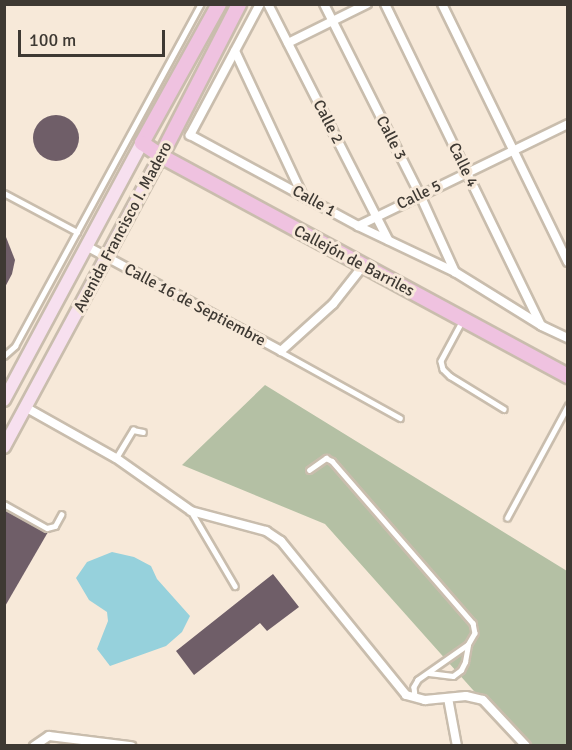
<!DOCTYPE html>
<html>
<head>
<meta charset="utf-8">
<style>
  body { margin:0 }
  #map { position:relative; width:572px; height:750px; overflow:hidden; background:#f7e9d9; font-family:Signika,sans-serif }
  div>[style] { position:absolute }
  .green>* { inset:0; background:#b4c0a4 }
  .water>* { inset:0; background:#96d1dc }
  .building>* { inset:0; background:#6f5e68 }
  .round { border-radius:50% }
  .roads { filter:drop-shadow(2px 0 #c9bdad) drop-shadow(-2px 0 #c9bdad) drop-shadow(0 2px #c9bdad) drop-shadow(0 -2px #c9bdad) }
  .lane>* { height:4.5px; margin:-2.25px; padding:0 2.25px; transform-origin:2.25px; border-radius:2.25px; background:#fff }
  .street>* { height:8px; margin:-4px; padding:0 4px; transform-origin:4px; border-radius:4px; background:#fff }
  .secondary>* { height:12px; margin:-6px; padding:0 6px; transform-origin:6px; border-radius:6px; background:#f7e0ef }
  .primary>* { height:14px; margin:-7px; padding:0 7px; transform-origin:7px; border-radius:7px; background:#efc2e0 }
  span { translate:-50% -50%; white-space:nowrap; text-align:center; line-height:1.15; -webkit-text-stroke:6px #f7e9d9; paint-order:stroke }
  .street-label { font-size:16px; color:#3e3933 }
  .frame { position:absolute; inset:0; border:6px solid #3e3933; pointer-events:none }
  .scale { position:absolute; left:18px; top:30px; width:147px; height:27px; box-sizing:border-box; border:3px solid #3e3933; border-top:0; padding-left:8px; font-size:18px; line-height:21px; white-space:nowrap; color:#3e3933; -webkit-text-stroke:4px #f7e9d9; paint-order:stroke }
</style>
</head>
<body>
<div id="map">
  <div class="green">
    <div style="clip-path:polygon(265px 385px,567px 571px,567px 745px,522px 745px,325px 524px,182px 465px)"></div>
  </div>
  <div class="water">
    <div style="clip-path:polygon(112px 552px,134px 557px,151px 566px,157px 579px,190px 616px,182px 632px,166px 646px,110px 666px,97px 649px,108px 621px,107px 612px,89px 600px,76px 578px,87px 562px)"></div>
  </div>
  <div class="building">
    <div class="round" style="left:33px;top:115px;width:46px;height:46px"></div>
    <div style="clip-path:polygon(4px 232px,15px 260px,12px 274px,4px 289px)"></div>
    <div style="clip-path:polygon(4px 509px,48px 532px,4px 608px)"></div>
    <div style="clip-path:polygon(273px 574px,299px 607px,267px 631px,260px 623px,194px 675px,176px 651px)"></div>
  </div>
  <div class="roads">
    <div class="lane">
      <div style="left:4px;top:193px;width:83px;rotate:28.1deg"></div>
      <div style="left:462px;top:322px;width:44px;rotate:118.3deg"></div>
      <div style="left:441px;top:361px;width:8px;rotate:76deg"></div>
      <div style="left:443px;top:369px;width:10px;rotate:45deg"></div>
      <div style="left:450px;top:376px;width:63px;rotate:31.4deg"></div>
      <div style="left:281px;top:352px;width:136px;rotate:29deg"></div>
      <div style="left:4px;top:356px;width:15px;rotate:-42deg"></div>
      <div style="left:15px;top:346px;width:389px;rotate:-61.5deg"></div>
      <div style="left:116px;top:458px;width:33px;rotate:-59deg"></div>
      <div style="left:133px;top:430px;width:10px;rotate:11deg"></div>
      <div style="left:309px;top:470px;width:21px;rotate:-35deg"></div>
      <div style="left:326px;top:458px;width:7px;rotate:27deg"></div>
      <div style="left:332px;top:461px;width:215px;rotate:49deg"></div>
      <div style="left:473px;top:623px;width:10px;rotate:79deg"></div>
      <div style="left:475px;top:633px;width:14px;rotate:120deg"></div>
      <div style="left:468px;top:645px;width:61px;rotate:145deg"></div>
      <div style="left:418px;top:680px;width:8px;rotate:120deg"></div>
      <div style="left:414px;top:687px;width:10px;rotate:84deg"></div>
      <div style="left:4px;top:504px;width:49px;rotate:29.2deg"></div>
      <div style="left:47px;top:528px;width:8px;rotate:-14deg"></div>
      <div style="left:55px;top:526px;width:13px;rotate:-61deg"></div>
      <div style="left:191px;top:511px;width:87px;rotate:59.6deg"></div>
      <div style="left:507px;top:518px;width:128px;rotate:-61.6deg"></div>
      <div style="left:429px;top:673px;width:24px;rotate:7deg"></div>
      <div style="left:453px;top:676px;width:10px;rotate:-37deg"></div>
      <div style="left:461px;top:670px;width:9px;rotate:-63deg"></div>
      <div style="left:465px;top:662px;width:17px;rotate:-80deg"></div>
    </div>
    <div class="street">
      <div style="left:260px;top:4px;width:149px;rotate:118.1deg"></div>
      <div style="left:190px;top:135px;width:191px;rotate:28.4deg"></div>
      <div style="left:358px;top:226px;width:107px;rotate:25.4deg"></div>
      <div style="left:455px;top:272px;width:102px;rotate:31.8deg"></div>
      <div style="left:542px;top:326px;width:29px;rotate:25deg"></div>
      <div style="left:268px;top:4px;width:265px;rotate:63deg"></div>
      <div style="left:324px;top:4px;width:214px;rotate:63.3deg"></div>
      <div style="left:420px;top:195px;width:85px;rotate:65.6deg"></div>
      <div style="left:385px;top:4px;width:357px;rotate:64.1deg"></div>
      <div style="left:442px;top:4px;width:287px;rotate:64deg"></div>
      <div style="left:288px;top:43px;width:88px;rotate:-26.3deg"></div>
      <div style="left:235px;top:51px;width:158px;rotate:64.9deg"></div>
      <div style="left:358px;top:226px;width:233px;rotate:-25.9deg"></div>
      <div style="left:88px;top:247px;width:219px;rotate:28.3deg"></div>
      <div style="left:281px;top:351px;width:70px;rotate:-42.1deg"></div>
      <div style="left:333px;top:304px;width:48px;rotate:-51.7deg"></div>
      <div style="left:25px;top:407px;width:104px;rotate:29.3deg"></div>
      <div style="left:116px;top:458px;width:92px;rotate:35.2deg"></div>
      <div style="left:191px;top:511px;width:78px;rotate:14.9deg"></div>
      <div style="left:266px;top:531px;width:18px;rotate:34deg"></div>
      <div style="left:281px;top:541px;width:198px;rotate:50.9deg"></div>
      <div style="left:406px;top:695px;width:20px;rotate:15deg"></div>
      <div style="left:425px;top:700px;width:41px;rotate:-5.6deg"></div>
      <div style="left:466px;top:696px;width:17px;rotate:13deg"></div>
      <div style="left:483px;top:700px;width:63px;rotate:46.9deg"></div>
      <div style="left:448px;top:698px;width:49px;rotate:79.4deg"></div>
      <div style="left:34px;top:746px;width:18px;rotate:-34deg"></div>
      <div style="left:49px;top:736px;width:83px;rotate:7deg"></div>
    </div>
    <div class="secondary">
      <div style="left:4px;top:400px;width:292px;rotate:-61.8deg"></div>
      <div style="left:4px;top:447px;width:331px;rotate:-61.7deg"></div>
    </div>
    <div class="primary">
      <div style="left:219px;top:4px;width:159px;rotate:119deg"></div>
      <div style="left:142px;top:143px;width:23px;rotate:34deg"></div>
      <div style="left:161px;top:156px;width:463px;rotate:28.4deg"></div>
      <div style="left:161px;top:156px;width:171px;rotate:-62.8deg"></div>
    </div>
  </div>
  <div class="street-label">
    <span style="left:328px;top:122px;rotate:63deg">Calle 2</span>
    <span style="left:391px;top:138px;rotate:63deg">Calle 3</span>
    <span style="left:463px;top:165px;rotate:64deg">Calle 4</span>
    <span style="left:419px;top:195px;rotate:-26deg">Calle 5</span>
    <span style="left:314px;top:201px;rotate:29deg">Calle 1</span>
    <span style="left:123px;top:227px;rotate:-62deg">Avenida Francisco I. Madero</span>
    <span style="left:354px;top:261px;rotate:28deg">Callejón de Barriles</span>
    <span style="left:195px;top:305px;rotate:28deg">Calle 16 de Septiembre</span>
  </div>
  <div class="frame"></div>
  <div class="scale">100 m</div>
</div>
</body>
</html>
